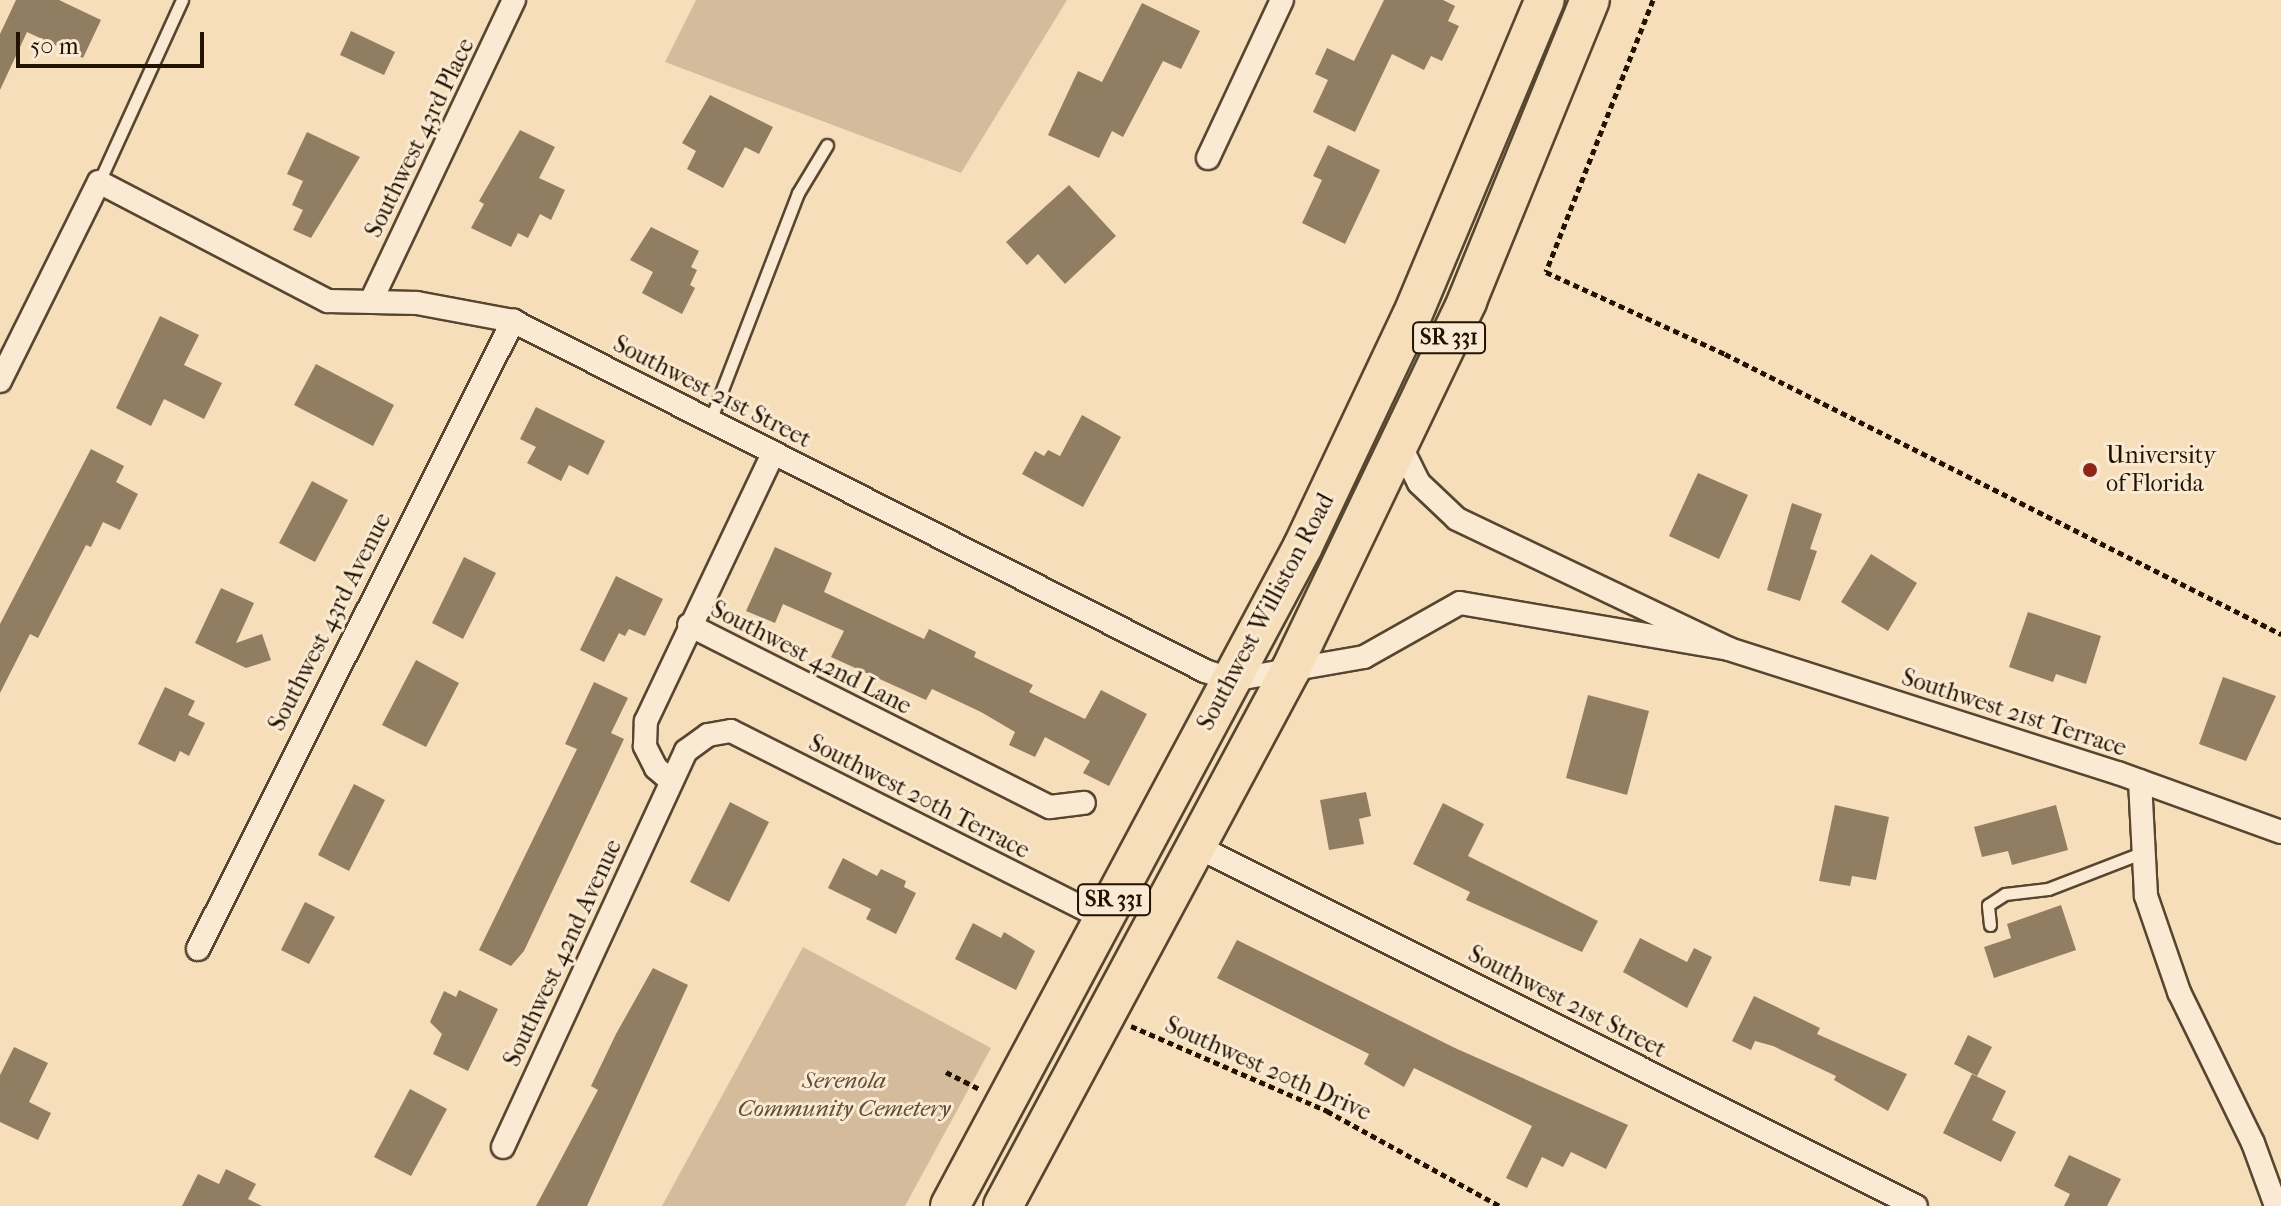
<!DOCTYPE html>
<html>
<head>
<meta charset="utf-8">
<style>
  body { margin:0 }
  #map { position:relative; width:2281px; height:1206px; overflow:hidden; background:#f7debb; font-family:"IM FELL French Canon",serif }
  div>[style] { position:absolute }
  .green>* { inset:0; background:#d3bb9b }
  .building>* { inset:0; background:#917d61 }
  .path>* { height:5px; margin-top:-2.5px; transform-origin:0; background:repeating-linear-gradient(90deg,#221300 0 6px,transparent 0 10px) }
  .roads { filter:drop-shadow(2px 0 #57462f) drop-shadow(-2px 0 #57462f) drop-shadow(0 2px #57462f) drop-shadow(0 -2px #57462f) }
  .service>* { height:11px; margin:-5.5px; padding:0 5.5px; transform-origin:5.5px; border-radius:5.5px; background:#faead3 }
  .minor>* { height:22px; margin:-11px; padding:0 11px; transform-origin:11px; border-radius:11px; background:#faead3 }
  .trunk>* { height:38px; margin:-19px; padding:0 19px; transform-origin:19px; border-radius:19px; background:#f7debb }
  .dots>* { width:22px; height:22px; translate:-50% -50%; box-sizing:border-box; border:4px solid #faead3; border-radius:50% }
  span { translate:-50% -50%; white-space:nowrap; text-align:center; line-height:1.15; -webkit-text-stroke:6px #faead3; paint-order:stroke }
  .shield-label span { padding:2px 6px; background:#faead3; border:2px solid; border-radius:6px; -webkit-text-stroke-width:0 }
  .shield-label { font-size:22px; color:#221300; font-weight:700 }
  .street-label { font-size:24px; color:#221300 }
  .poi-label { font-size:24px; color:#221300 }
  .left { translate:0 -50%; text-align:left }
  .park-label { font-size:24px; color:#604e36; font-style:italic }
  .scale { position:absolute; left:16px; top:32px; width:188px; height:36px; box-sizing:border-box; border:4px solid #221300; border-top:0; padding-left:10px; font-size:24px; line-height:28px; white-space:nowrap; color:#221300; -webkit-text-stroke:6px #faead3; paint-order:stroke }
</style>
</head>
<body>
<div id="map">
  <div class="green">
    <div style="clip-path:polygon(696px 0,1067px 0,961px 173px,665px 62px)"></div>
    <div style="clip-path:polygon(803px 947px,991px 1048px,905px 1206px,662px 1206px)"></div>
  </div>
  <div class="building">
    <div style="clip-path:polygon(16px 0,59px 0,101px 20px,83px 58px,27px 32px,0 90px,0 34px)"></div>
    <div style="clip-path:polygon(1384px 0,1443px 0,1455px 6px,1448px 21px,1459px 26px,1442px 61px,1431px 56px,1424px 70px,1392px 54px,1355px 132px,1313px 112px,1328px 80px,1315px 74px,1327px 48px,1354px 61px)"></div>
    <div style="clip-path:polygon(1142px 3px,1200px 31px,1181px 69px,1163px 61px,1123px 137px,1112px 131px,1099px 158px,1048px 135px,1078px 71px,1102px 82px)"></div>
    <div style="clip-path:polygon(351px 31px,395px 52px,384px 75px,340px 55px)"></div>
    <div style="clip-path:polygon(710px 95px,773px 127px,759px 154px,745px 147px,723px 188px,687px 169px,696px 151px,682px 143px)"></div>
    <div style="clip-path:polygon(520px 130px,555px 147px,539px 178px,565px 190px,551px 220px,540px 214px,528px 238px,518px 233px,511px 247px,471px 228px,484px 204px,479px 201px)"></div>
    <div style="clip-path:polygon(307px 132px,360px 157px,311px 238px,293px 230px,303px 210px,292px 205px,303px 181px,287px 174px)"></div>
    <div style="clip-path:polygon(1328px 145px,1380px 170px,1345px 244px,1302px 223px,1322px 180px,1313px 176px)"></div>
    <div style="clip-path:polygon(1069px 185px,1116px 236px,1065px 284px,1038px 254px,1027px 265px,1006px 242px)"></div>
    <div style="clip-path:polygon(651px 227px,699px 251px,691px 267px,697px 270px,690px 285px,695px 288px,682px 314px,642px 293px,653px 272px,630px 260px)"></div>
    <div style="clip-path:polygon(160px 316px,199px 335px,184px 365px,222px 383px,204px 419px,164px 399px,151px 426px,116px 408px)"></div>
    <div style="clip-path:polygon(316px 364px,394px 405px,373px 446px,294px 405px)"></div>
    <div style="clip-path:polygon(536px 407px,605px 441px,588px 475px,569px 465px,561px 481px,527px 463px,536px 447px,520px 439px)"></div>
    <div style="clip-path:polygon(1082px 415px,1121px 437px,1083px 507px,1022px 474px,1035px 451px,1044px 456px,1048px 450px,1060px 456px)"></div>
    <div style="clip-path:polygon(91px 449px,124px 466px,116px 482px,138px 494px,120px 530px,103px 522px,91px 547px,86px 545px,38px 638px,30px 634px,0 693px,0 624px)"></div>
    <div style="clip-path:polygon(1698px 473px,1748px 495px,1719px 559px,1669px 536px)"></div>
    <div style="clip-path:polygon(312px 481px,348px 500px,315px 562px,279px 543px)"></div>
    <div style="clip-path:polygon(1792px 503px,1822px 514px,1810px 549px,1817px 551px,1800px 601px,1767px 590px)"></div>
    <div style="clip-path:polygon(775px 547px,832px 573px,824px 592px,924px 639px,929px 629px,976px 652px,974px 657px,1033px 685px,1029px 692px,1085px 719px,1101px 690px,1147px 714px,1109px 786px,1083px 773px,1090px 761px,1045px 737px,1035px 757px,1009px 745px,1015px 732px,981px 712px,932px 689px,926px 700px,831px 657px,844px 631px,783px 604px,775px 623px,746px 611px)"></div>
    <div style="clip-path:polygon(1871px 554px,1917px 583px,1888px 631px,1841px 602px)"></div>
    <div style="clip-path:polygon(464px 557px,496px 573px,463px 639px,432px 623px)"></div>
    <div style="clip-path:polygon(616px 576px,663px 599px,645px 636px,629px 629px,625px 636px,619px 633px,604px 662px,580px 650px)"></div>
    <div style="clip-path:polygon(221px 588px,254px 603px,236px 643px,262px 634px,271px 660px,246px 668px,195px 643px)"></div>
    <div style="clip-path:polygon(2028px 612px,2101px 636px,2086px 684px,2056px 674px,2053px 682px,2009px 667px)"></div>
    <div style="clip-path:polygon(416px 660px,459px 683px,426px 747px,382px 725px)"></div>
    <div style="clip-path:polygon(2223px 677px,2276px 696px,2246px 761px,2199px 744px)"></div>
    <div style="clip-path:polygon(594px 682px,628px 698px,611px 733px,624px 739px,524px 951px,511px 966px,479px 950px,577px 749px,565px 744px)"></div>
    <div style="clip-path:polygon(165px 687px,195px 701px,188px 715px,205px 723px,189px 756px,180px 751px,175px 762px,138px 744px)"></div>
    <div style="clip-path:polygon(1588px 695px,1649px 711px,1627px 795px,1566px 778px)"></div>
    <div style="clip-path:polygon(354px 784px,385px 800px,349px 871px,318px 855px)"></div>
    <div style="clip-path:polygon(1366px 792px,1371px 816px,1359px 819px,1364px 844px,1329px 850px,1320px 800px)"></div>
    <div style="clip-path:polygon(730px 802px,769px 822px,729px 902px,690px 882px)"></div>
    <div style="clip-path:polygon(1443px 803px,1484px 824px,1468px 856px,1598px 921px,1582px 952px,1466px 900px,1470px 892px,1413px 864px)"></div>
    <div style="clip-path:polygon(1835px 805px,1889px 817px,1876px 880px,1852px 876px,1850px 886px,1819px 881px)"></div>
    <div style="clip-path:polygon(2056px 805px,2068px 850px,2012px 865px,2008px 851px,1982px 857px,1974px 827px)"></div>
    <div style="clip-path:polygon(843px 858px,877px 876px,881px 869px,906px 881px,904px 887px,916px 893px,896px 934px,866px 919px,871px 909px,828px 888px)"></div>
    <div style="clip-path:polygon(305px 902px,335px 917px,309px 964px,281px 950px)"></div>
    <div style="clip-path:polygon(2061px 905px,2076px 950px,1994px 978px,1984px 947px,2011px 938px,2007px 924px)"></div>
    <div style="clip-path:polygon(973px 923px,1001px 938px,1004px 932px,1035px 951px,1016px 990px,955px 959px)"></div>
    <div style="clip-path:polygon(1640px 938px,1687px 962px,1694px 948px,1712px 957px,1687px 1008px,1623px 972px)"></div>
    <div style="clip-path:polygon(1237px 940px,1455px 1048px,1628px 1125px,1606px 1169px,1571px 1152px,1563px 1167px,1542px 1157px,1527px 1188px,1506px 1178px,1532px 1126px,1414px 1068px,1404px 1087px,1364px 1064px,1369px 1054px,1217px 978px)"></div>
    <div style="clip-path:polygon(653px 968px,688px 985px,587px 1206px,536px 1206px,598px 1090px,591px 1086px,616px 1034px)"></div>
    <div style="clip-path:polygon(459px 990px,498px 1009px,468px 1071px,433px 1054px,442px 1034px,430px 1022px,444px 991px,456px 997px)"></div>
    <div style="clip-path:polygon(1754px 996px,1820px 1028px,1817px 1034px,1907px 1074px,1888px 1111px,1834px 1080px,1836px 1076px,1773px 1046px,1755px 1041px,1751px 1050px,1732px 1041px)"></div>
    <div style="clip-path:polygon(1968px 1035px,1992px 1047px,1977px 1076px,1954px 1064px)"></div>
    <div style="clip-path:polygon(14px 1047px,48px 1063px,29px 1102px,51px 1113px,38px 1140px,0 1122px,0 1075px)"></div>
    <div style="clip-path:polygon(1972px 1074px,2006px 1091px,1992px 1120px,2016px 1132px,2001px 1162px,1943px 1133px)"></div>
    <div style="clip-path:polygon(410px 1089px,447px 1109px,411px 1176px,374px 1157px)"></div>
    <div style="clip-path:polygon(2069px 1155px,2121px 1179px,2107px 1206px,2064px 1206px,2070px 1194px,2054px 1186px)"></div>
    <div style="clip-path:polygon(226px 1169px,256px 1184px,248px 1199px,262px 1206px,182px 1206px,198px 1174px,219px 1184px)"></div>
  </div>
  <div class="path">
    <div style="left:1653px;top:0;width:292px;rotate:111.5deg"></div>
    <div style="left:1546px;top:272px;width:197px;rotate:24.6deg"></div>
    <div style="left:1725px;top:354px;width:623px;rotate:26.73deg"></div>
    <div style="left:1131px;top:1026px;width:214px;rotate:23.4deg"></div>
    <div style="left:1327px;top:1111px;width:197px;rotate:28.8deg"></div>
    <div style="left:946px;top:1072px;width:38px;rotate:27deg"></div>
  </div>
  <div class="roads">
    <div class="service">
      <div style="left:99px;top:182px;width:200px;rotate:-65.5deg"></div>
      <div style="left:710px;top:421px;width:244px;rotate:-68.9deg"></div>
      <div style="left:798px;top:193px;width:56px;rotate:-58.9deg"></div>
      <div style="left:1990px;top:925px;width:20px;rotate:-96deg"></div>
      <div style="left:1988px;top:905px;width:20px;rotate:-33deg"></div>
      <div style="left:2005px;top:894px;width:43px;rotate:-6.6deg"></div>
      <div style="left:2048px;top:889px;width:103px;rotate:-21.1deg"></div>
    </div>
    <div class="minor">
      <div style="left:1208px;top:158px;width:174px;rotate:-64.9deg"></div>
      <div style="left:372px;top:299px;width:331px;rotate:-64.6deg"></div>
      <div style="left:0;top:381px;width:222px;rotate:-63.6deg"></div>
      <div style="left:99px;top:182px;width:258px;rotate:27.5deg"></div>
      <div style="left:328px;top:301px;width:89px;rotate:1.3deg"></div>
      <div style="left:417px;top:303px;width:98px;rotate:10.6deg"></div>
      <div style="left:513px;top:321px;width:775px;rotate:26.83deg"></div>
      <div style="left:1205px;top:671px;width:28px;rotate:18deg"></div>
      <div style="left:1232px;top:680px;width:134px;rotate:-9.9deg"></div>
      <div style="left:1364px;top:657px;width:110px;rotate:-29.4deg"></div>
      <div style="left:1460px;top:603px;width:273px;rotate:9.7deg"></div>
      <div style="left:1400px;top:445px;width:42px;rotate:63.4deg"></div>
      <div style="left:1419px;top:483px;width:52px;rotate:43.5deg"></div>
      <div style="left:1457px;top:519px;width:301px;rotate:25.5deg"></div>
      <div style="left:1729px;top:649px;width:408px;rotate:17.7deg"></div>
      <div style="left:2118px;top:773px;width:173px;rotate:19.9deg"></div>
      <div style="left:689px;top:625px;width:404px;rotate:26.8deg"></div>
      <div style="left:1050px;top:807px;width:34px;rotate:-7deg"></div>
      <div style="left:671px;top:781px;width:20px;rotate:-139deg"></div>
      <div style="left:656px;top:768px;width:25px;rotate:-117deg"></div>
      <div style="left:645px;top:746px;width:25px;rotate:-88deg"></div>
      <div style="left:646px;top:721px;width:296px;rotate:-64.6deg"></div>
      <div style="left:2140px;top:781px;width:115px;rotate:87deg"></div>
      <div style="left:2146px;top:896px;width:102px;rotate:71deg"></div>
      <div style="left:2179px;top:992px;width:168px;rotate:63.9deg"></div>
      <div style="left:2253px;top:1143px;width:67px;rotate:69.9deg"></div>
      <div style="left:1194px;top:845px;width:807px;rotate:26.57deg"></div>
      <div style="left:198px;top:949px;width:703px;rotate:-63.36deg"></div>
      <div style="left:503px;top:1147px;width:436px;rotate:-65.2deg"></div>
      <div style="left:686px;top:751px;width:27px;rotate:-36deg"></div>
      <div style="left:708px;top:735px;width:23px;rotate:-10deg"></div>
      <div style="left:731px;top:731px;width:418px;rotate:26.7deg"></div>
    </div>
    <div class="trunk">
      <div style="left:950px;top:1206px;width:748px;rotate:-61.86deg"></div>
      <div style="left:1303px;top:546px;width:252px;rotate:-64.7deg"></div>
      <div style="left:1411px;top:318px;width:345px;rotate:-67.2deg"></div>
      <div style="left:1003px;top:1206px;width:609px;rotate:-61.79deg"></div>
      <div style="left:1291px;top:669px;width:408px;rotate:-64.4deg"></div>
      <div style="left:1467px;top:301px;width:325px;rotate:-67.8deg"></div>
    </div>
  </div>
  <div class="dots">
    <div style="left:2090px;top:470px;background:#8f2418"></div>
  </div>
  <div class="shield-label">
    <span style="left:1449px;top:338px">SR 331</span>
    <span style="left:1114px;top:900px">SR 331</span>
  </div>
  <div class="street-label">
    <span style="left:420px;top:138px;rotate:-64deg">Southwest 43rd Place</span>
    <span style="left:712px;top:392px;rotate:27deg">Southwest 21st Street</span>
    <span style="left:1266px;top:612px;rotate:-62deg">Southwest Williston Road</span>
    <span style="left:330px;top:622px;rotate:-63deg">Southwest 43rd Avenue</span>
    <span style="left:811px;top:658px;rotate:27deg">Southwest 42nd Lane</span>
    <span style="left:2014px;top:713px;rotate:18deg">Southwest 21st Terrace</span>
    <span style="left:919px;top:797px;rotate:27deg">Southwest 20th Terrace</span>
    <span style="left:563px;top:953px;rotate:-65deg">Southwest 42nd Avenue</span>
    <span style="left:1567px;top:1002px;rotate:27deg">Southwest 21st Street</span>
    <span style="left:1268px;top:1069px;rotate:24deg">Southwest 20th Drive</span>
  </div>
  <div class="poi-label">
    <span class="left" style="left:2106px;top:470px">University<br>of Florida</span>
  </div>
  <div class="park-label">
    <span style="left:844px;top:1095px">Serenola<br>Community Cemetery</span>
  </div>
  <div class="scale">50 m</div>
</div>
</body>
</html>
